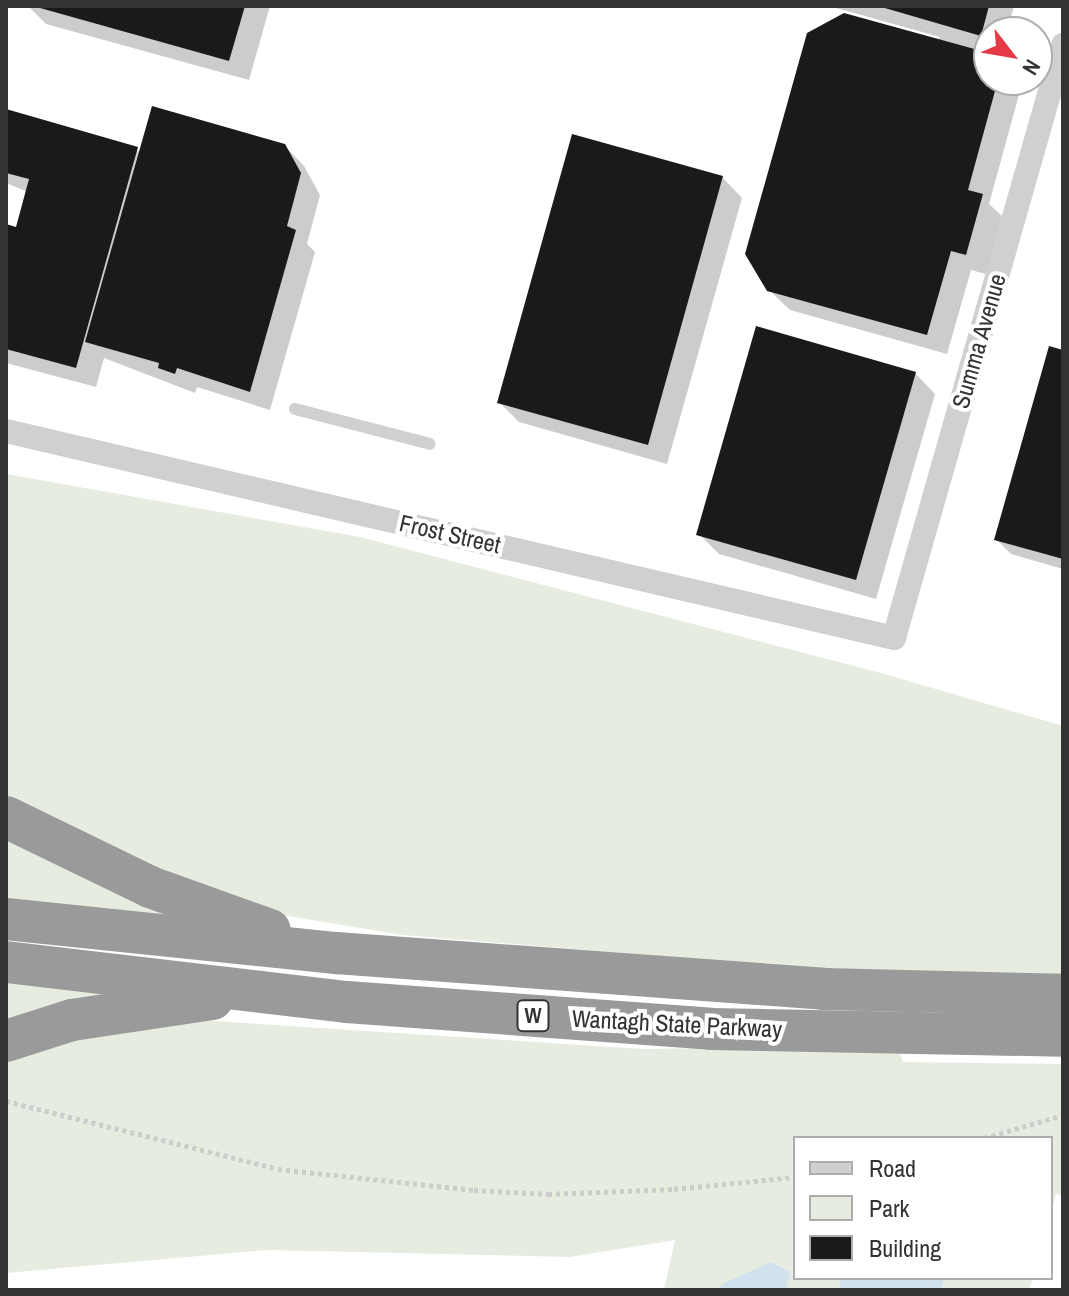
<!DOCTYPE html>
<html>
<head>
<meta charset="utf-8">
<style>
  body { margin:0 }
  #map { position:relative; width:1069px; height:1296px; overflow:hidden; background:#fff; font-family:"Archivo Narrow",sans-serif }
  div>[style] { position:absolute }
  .green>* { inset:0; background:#e6ecdf }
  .water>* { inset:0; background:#cfe2ee }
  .shadow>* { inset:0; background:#0003 }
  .building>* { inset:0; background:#1a1a1a }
  .path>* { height:5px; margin-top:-2.5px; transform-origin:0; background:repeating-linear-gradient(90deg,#cdcdcd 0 4px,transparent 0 8px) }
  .lane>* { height:12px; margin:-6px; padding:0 6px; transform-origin:6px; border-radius:6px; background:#d0d0d0 }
  .street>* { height:24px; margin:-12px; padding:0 12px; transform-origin:12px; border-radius:12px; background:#d0d0d0 }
  .highway>* { height:42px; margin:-21px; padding:0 21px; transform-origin:21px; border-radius:21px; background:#9a9a9a }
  span { translate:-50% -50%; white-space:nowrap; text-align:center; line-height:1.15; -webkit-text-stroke:8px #fff; paint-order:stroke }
  .shield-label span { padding:2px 6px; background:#fff; border:2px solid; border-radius:6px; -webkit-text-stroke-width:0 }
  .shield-label { font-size:22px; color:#333; font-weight:700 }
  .street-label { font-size:24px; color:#333 }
  .frame { position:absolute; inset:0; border:8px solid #333; pointer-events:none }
  .legend { position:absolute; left:793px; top:1136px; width:260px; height:144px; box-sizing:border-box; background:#fff; border:2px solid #adadad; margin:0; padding:10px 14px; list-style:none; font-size:24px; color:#333 }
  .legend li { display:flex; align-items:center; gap:16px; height:40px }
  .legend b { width:40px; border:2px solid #adadad }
  .north { position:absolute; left:973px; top:16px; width:80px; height:80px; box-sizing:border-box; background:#fff; border:2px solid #adadad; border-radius:50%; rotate:121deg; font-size:22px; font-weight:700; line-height:32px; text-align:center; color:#333 }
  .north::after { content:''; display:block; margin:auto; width:28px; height:36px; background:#e63946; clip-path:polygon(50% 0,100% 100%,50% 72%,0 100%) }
</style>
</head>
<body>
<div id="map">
  <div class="green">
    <div style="clip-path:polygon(6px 474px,360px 537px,881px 673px,1063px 726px,1063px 976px,819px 969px,403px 935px,282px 915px,164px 878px,6px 799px)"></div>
    <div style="clip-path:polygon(6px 835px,160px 908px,160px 914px,6px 908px)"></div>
    <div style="clip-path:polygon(6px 980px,116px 994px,6px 1028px)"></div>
    <div style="clip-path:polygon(198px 1020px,643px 1049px,897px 1046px,903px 1062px,1063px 1064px,1063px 1196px,1056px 1194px,1051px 1211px,1051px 1138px,795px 1138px,795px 1278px,1033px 1278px,1029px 1290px,664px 1290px,675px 1240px,570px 1257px,266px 1250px,6px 1273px,6px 1059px,43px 1045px)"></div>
  </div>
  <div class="water">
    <div style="clip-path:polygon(771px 1262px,790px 1272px,786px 1290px,719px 1290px,722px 1284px)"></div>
    <div style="clip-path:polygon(841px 1278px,944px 1278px,941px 1290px,839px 1290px)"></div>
  </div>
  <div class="shadow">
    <div style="clip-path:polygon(28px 6px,270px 6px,249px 80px,46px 24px)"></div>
    <div style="clip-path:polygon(829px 6px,1014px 6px,1007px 32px,989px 32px,989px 80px,1023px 80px,989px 204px,1002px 216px,986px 274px,971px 270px,947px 354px,790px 310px,769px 290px,940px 37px)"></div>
    <div style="clip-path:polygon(6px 111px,141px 152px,284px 145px,304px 166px,320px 195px,307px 244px,315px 252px,270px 410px,197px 387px,195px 393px,104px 358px,96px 387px,6px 363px,6px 226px,18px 229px,28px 192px,6px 183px)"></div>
    <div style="clip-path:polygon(722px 177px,742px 198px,667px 464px,519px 422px,499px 402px)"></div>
    <div style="clip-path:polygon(1063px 353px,1063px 569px,1011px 554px,996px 539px)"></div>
    <div style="clip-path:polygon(915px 373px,935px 394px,876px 599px,719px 554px,699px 534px)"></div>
  </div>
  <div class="building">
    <div style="clip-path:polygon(33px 6px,245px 6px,229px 61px)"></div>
    <div style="clip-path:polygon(878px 6px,989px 6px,981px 36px)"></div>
    <div style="clip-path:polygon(844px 13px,989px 53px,989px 80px,998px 80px,968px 190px,983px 194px,966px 255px,951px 251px,927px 335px,767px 291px,745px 254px,807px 33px)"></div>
    <div style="clip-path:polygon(152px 106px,285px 144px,301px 173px,287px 226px,296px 230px,250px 392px,177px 368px,175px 374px,158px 368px,159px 363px,85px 342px)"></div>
    <div style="clip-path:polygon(6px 109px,138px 147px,76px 368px,6px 349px,6px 224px,16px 227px,29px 179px,6px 173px)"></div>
    <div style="clip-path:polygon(572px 134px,723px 176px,648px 445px,497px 403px)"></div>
    <div style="clip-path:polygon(756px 326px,916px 372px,856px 580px,696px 535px)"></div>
    <div style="clip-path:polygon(1049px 346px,1063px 350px,1063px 559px,994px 540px)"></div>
  </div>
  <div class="path">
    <div style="left:6px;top:1101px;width:280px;rotate:14deg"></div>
    <div style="left:278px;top:1169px;width:197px;rotate:6.1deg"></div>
    <div style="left:474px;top:1190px;width:74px;rotate:3.1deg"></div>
    <div style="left:548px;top:1194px;width:126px;rotate:-2.3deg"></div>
    <div style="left:674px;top:1189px;width:122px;rotate:-5.7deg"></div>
    <div style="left:984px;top:1138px;width:82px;rotate:-16.2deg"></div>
  </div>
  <div class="lane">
    <div style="left:295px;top:409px;width:139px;rotate:14.5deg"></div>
  </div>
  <div class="street">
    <div style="left:6px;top:431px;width:912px;rotate:13.12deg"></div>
    <div style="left:894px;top:638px;width:617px;rotate:-74.09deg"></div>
  </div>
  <div class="highway">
    <div style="left:6px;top:817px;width:160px;rotate:25.9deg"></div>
    <div style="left:150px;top:887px;width:127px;rotate:19.7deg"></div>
    <div style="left:6px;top:919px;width:332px;rotate:5.9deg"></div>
    <div style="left:336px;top:953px;width:489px;rotate:4.2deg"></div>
    <div style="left:824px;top:989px;width:239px;rotate:1.4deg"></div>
    <div style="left:6px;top:962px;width:343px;rotate:6.7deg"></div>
    <div style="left:347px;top:1002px;width:365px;rotate:4.2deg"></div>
    <div style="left:711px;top:1029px;width:352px;rotate:1.1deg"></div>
    <div style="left:6px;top:1041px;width:69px;rotate:-17.7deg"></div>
    <div style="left:72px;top:1020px;width:142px;rotate:-8.5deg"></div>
  </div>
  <div class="shield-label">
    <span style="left:533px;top:1016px">W</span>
  </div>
  <div class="street-label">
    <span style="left:979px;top:341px;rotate:-74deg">Summa Avenue</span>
    <span style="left:450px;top:534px;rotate:13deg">Frost Street</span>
    <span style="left:677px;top:1024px;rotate:3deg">Wantagh State Parkway</span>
  </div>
  <div class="frame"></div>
  <ul class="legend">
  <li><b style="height:10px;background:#d0d0d0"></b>Road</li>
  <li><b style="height:22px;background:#e6ecdf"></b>Park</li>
  <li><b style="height:22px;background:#1a1a1a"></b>Building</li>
  </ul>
  <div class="north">N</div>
</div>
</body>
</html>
